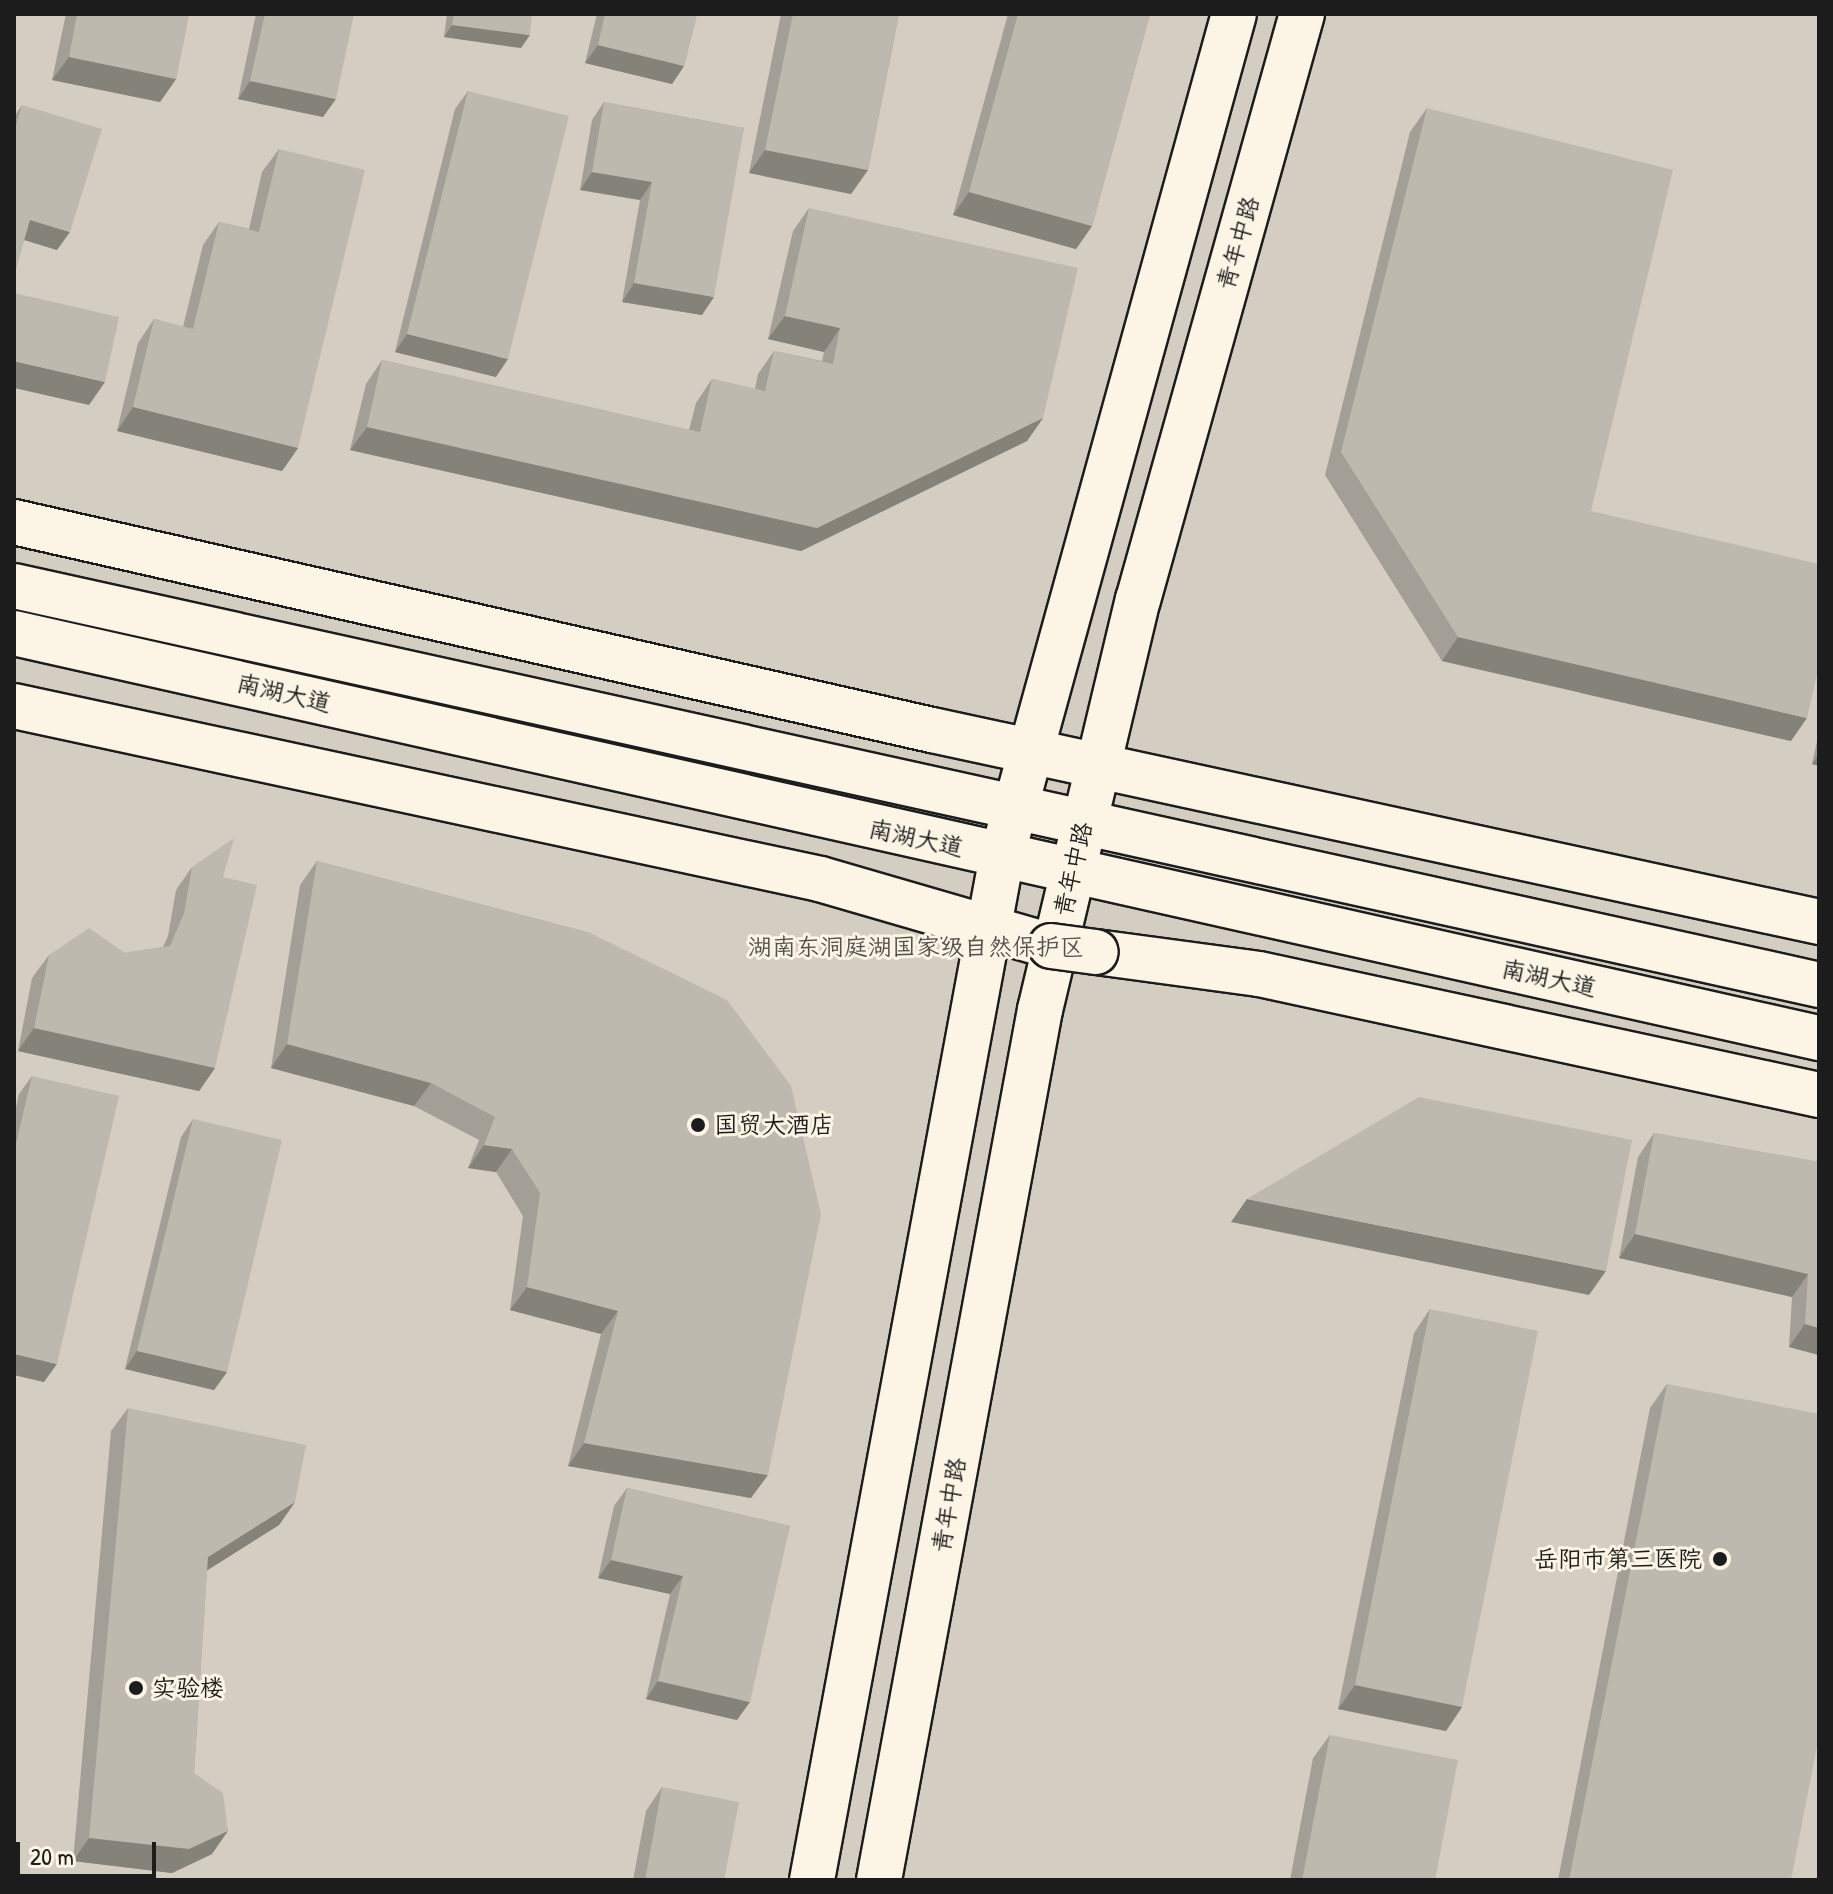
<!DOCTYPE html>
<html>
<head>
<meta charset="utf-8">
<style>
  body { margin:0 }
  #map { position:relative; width:1833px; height:1894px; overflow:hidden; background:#f3ecdd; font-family:"Patrick Hand","LXGW WenKai TC",sans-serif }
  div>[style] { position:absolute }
  .green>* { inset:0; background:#d3cec1 }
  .roads { filter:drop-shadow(2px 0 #1c1c1c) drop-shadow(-2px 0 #1c1c1c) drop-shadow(0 2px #1c1c1c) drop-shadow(0 -2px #1c1c1c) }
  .major>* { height:44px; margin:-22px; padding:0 22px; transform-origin:22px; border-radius:22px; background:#fcf5e5 }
  .bridges { filter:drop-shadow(2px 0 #1c1c1c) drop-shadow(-2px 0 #1c1c1c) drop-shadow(0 2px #1c1c1c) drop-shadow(0 -2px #1c1c1c) }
  .major-bridge>* { height:44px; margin:-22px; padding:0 22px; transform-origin:22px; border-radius:22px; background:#fcf5e5 }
  .wall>* { inset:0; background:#a39f96 }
  .shaded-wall>* { inset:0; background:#85827a }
  .building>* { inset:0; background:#beb9ae }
  .dots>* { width:22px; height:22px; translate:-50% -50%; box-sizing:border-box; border:4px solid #fcf5e5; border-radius:50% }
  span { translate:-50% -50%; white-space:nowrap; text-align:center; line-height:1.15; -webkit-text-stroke:6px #fcf5e5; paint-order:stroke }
  .street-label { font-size:24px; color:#1c1c1c }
  .park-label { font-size:24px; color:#53514e }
  .poi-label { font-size:24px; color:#1c1c1c }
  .left { translate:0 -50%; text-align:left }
  .right { translate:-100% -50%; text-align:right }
  .frame { position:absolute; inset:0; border:16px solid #1c1c1c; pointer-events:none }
  .scale { position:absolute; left:16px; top:1842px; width:140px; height:36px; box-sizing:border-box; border:4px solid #1c1c1c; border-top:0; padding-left:10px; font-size:24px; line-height:28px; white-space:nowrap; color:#1c1c1c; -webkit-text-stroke:6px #fcf5e5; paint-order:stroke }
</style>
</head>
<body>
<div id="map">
  <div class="green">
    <div style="clip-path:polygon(14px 14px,1819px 14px,1819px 1880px,14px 1880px)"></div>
  </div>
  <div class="roads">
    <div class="major">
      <div style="left:14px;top:522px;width:941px;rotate:12.77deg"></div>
      <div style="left:932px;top:730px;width:908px;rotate:12.21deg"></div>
      <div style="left:14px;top:586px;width:1849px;rotate:12.46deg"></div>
      <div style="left:14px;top:633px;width:1850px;rotate:12.65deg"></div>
      <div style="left:14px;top:706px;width:824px;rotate:12.11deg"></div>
      <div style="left:820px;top:879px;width:241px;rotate:16.2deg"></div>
      <div style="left:1096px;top:952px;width:164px;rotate:7.7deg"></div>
      <div style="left:1259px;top:974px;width:573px;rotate:12.19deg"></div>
      <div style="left:812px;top:1880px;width:1041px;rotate:-79.49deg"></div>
      <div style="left:1002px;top:856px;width:873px;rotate:-74.6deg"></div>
      <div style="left:879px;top:1880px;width:885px;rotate:-79.52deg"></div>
      <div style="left:1040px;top:1010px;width:422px;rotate:-76.6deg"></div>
      <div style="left:1138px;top:600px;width:609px;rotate:-74.37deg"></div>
    </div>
  </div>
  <div class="bridges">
    <div class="major-bridge">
      <div style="left:1051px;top:946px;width:45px;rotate:7.6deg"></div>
    </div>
  </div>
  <div class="wall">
    <div style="clip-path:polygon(66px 14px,189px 14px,176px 79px,160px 102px,52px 80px)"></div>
    <div style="clip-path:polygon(256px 14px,354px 14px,323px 117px,238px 99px)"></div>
    <div style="clip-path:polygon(447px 14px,532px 14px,521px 48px,444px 37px)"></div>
    <div style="clip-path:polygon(597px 14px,697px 14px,684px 66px,672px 84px,585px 63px)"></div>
    <div style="clip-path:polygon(781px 14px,899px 14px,868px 170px,851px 194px,749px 173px)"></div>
    <div style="clip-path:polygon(1008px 14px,1150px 14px,1092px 226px,1076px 249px,953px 215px)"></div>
    <div style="clip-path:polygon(468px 91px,496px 377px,395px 352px,455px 109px)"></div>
    <div style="clip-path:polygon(604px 102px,744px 128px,702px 315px,622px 302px,640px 200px,580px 190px,592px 120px)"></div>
    <div style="clip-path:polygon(22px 105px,57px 250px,24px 240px,14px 275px,14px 117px)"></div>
    <div style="clip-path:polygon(1427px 108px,1591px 511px,1791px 741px,1442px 661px,1325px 475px,1410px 132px)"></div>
    <div style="clip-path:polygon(279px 149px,298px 448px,282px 471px,117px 431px,138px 343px,154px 319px,183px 327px,203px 245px,219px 222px,249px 229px,262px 172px)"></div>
    <div style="clip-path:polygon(809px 208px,1043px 418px,1027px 441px,801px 551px,350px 450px,366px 384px,382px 360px,689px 430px,696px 403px,712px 379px,755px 389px,758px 374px,774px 351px,822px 361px,824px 352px,768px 339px,793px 231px)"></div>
    <div style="clip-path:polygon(1819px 732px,1819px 766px,1812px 764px)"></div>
    <div style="clip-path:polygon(317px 861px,590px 933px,751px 1498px,568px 1466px,601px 1334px,510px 1310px,523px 1216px,496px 1172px,468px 1168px,479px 1140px,414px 1106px,271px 1068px,300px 885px)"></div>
    <div style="clip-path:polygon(192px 867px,223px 877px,215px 1068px,199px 1091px,18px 1051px,32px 978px,49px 955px,125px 953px,163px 947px,168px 936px,176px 890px)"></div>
    <div style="clip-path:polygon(32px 1076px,44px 1382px,14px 1375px,14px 1116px,19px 1094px)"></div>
    <div style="clip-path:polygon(193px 1119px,227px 1372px,214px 1390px,125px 1369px,181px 1137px)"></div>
    <div style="clip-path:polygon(1654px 1133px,1819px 1162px,1819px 1355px,1789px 1347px,1792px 1297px,1619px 1258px,1638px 1157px)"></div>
    <div style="clip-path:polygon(1430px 1309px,1462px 1707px,1446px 1731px,1338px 1709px,1414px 1333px)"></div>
    <div style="clip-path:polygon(1667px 1384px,1791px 1880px,1558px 1880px,1650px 1408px)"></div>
    <div style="clip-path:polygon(128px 1408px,295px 1502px,279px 1525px,207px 1570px,194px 1773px,212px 1854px,172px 1873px,73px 1861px,111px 1431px)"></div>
    <div style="clip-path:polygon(627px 1488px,790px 1526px,737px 1720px,646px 1699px,670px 1594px,598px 1578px,614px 1506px)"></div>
    <div style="clip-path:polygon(1330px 1735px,1435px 1880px,1290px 1880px,1313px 1758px)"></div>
    <div style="clip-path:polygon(662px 1787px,724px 1880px,633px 1880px,646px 1811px)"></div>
  </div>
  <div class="shaded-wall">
    <div style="clip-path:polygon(452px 25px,530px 35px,521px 48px,444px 37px)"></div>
    <div style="clip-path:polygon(598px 45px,684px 66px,672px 84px,585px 63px)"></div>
    <div style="clip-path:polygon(69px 57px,176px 79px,160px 102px,52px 80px)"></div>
    <div style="clip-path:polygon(250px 81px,336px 99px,323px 117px,238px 99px)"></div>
    <div style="clip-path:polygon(765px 150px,868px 170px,851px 194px,749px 173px)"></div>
    <div style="clip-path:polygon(592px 172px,652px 182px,640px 200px,580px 190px)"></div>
    <div style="clip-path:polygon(969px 192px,1092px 226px,1076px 249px,953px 215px)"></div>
    <div style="clip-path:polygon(30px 220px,70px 232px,57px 250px,18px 238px)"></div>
    <div style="clip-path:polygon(634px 283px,714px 297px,702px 315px,622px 302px)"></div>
    <div style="clip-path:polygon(785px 316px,840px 328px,824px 352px,768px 339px)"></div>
    <div style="clip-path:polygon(407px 334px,508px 359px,496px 377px,395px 352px)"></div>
    <div style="clip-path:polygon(14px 361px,105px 382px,89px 405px,14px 388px)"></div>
    <div style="clip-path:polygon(133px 407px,298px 448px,282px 471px,117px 431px)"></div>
    <div style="clip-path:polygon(1043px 418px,1027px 441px,801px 551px,350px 450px,367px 427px,817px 528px)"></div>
    <div style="clip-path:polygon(1458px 637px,1807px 718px,1791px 741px,1442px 661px)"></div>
    <div style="clip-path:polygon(1819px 754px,1819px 766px,1812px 764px)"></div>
    <div style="clip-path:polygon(34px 1028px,215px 1068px,199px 1091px,18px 1051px)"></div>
    <div style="clip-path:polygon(287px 1044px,431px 1083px,414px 1106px,271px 1068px)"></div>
    <div style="clip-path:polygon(484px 1145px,512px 1149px,496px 1172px,468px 1168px)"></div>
    <div style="clip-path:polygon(1247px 1199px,1606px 1271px,1589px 1295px,1231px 1222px)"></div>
    <div style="clip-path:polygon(1635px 1234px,1808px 1274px,1792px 1297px,1619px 1258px)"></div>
    <div style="clip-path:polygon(527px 1287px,618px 1311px,601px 1334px,510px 1310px)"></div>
    <div style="clip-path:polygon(1805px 1324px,1819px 1328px,1819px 1355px,1789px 1347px)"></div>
    <div style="clip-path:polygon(137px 1351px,227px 1372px,214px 1390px,125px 1369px)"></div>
    <div style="clip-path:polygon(14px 1354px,57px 1364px,44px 1382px,14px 1375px)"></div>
    <div style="clip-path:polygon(584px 1443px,768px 1475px,751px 1498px,568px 1466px)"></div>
    <div style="clip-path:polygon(295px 1502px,279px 1525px,192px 1580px,208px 1557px)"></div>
    <div style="clip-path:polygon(611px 1560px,683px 1576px,670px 1594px,598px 1578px)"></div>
    <div style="clip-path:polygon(658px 1681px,750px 1702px,737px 1720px,646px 1699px)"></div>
    <div style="clip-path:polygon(1355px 1685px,1462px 1707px,1446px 1731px,1338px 1709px)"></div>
    <div style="clip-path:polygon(228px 1831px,212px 1854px,172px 1873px,73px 1861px,89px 1838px)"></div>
  </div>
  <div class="building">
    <div style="clip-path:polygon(77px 14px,189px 14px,176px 79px,69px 57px)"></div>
    <div style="clip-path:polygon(265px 14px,354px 14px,336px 99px,250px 81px)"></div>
    <div style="clip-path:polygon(454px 14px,532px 14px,530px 35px,452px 25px)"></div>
    <div style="clip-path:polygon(605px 14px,697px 14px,684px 66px,598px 45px)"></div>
    <div style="clip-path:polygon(793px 14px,899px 14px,868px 170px,765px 150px)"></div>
    <div style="clip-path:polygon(1018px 14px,1150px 14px,1092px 226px,969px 192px)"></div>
    <div style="clip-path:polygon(468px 91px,569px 116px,508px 359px,407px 334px)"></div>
    <div style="clip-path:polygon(604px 102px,744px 128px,714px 297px,634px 283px,652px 182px,592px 172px)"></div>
    <div style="clip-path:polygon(22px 105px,102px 129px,70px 232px,30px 220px,14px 275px,14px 132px)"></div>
    <div style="clip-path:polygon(1427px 108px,1673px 170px,1591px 511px,1819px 564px,1819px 666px,1807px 718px,1458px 637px,1341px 452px)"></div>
    <div style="clip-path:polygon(279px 149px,365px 170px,298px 448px,133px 407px,154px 319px,193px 329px,219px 222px,259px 232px)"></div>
    <div style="clip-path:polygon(809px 208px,1078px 268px,1043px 418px,817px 528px,367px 427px,382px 360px,700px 432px,712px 379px,765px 391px,774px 351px,833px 364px,840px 328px,785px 316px)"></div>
    <div style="clip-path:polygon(14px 293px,119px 317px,105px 382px,14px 361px)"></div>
    <div style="clip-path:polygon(234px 838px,223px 877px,257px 885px,215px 1068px,34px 1028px,49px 955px,89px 928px,125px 953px,170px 946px,184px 913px,192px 867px)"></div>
    <div style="clip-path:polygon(317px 861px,590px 933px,727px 1000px,791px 1086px,821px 1214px,768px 1475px,584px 1443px,618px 1311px,527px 1287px,540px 1193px,512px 1149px,484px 1145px,495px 1117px,431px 1083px,287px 1044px)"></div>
    <div style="clip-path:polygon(32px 1076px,119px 1096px,57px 1364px,14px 1354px,14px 1152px)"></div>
    <div style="clip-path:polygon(1419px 1097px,1632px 1140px,1606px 1271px,1247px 1199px)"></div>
    <div style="clip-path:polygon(193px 1119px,282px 1140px,227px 1372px,137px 1351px)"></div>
    <div style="clip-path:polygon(1654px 1133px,1819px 1162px,1819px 1328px,1805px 1324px,1808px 1274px,1635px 1234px)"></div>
    <div style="clip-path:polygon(1430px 1309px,1538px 1331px,1462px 1707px,1355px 1685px)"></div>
    <div style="clip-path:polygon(1667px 1384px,1819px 1414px,1819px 1736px,1791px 1880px,1569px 1880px)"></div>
    <div style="clip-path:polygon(128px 1408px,306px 1445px,295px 1502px,208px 1557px,194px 1773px,223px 1793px,228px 1831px,189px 1849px,89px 1838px)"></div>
    <div style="clip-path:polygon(627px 1488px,790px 1526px,750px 1702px,658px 1681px,683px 1576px,611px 1560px)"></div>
    <div style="clip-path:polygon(1330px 1735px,1458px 1760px,1435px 1880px,1302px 1880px)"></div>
    <div style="clip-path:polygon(662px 1787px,739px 1802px,724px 1880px,645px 1880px)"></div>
  </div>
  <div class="dots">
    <div style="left:698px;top:1125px;background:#1c1c1c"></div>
    <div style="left:1720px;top:1559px;background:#1c1c1c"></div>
    <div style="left:136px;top:1688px;background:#1c1c1c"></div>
  </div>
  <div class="street-label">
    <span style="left:1238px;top:243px;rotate:-74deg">青年中路</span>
    <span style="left:284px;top:693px;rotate:13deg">南湖大道</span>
    <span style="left:916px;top:838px;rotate:12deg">南湖大道</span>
    <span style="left:1073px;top:869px;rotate:-77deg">青年中路</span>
    <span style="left:1549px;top:978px;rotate:12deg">南湖大道</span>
    <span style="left:949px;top:1505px;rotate:-80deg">青年中路</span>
  </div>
  <div class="park-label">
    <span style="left:916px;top:947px">湖南东洞庭湖国家级自然保护区</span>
  </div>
  <div class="poi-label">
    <span class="left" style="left:714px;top:1125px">国贸大酒店</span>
    <span class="right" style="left:1702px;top:1559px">岳阳市第三医院</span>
    <span class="left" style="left:152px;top:1688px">实验楼</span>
  </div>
  <div class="frame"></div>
  <div class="scale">20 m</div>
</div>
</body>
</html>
